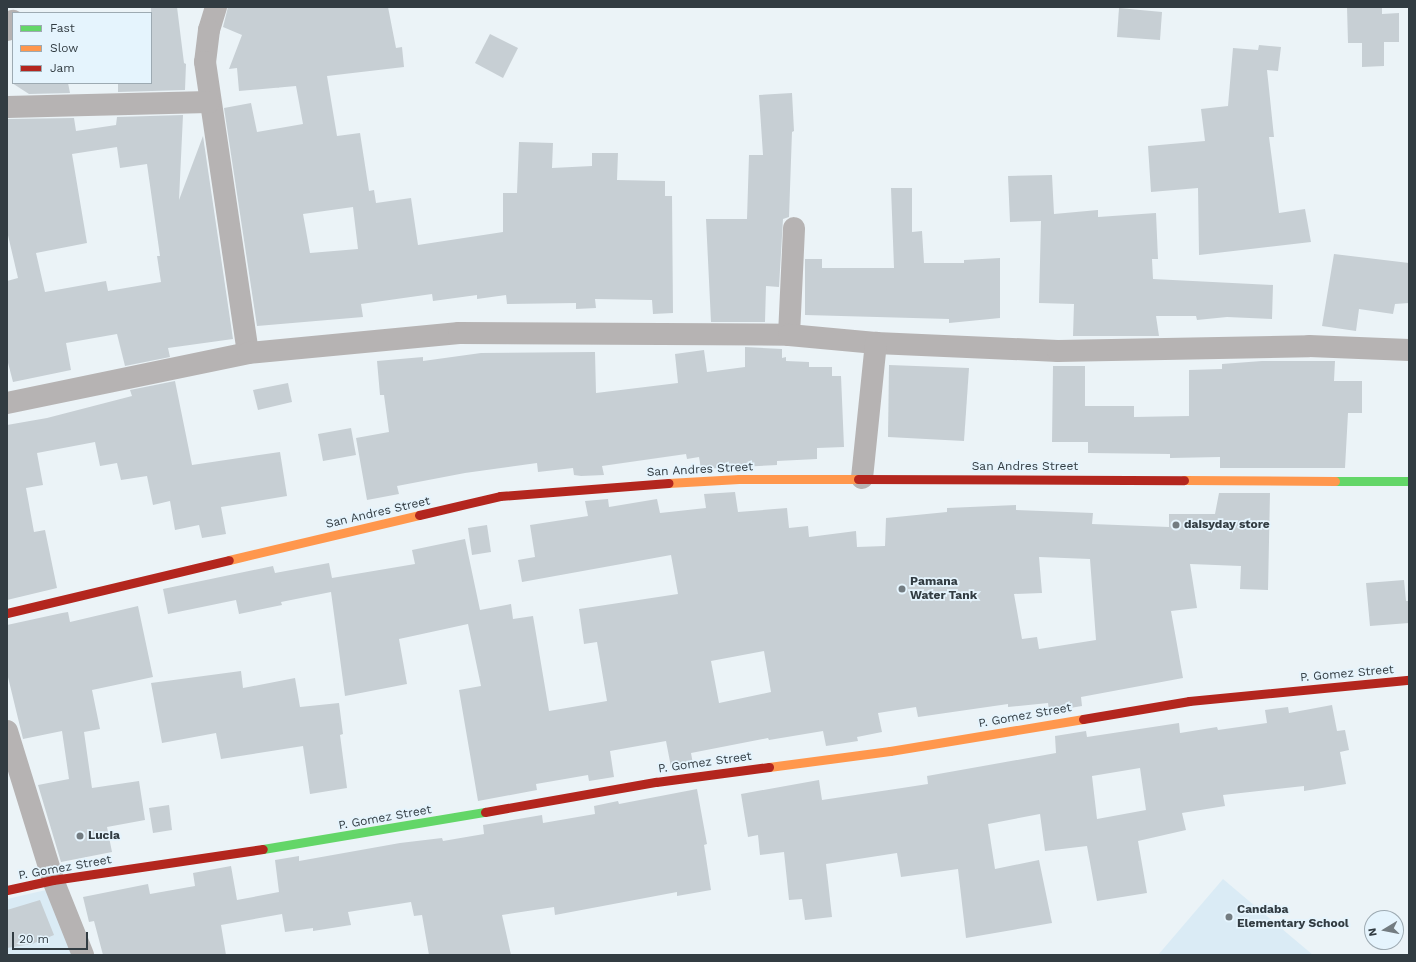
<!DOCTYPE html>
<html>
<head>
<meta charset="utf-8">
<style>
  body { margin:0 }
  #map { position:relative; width:1416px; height:962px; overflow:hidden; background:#ebf3f7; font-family:"Work Sans",sans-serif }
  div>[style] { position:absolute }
  .built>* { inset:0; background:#daebf5 }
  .building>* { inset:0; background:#c7cfd4 }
  .street>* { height:22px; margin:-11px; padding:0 11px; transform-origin:11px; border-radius:11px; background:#b6b3b3 }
  .fast>* { height:9px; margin:-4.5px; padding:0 4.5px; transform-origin:4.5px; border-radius:4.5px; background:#63d668 }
  .slow>* { height:9px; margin:-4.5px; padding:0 4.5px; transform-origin:4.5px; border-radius:4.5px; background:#ff974d }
  .jam>* { height:9px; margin:-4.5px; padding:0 4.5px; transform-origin:4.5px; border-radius:4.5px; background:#b3261e }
  .dots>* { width:11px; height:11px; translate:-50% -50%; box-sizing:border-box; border:2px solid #e5f4fd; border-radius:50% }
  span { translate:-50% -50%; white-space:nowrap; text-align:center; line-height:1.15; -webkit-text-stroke:3.5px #e5f4fd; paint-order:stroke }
  .street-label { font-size:12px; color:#323c42 }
  .poi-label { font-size:12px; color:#323c42; font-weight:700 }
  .left { translate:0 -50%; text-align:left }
  .frame { position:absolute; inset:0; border:8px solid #323c42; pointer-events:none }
  .legend { position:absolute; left:12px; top:12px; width:140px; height:72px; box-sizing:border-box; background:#e5f4fd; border:1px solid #9daab2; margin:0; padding:5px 7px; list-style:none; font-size:12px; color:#323c42 }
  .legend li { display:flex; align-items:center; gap:8px; height:20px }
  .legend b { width:20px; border:1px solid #9daab2 }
  .north { position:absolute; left:1364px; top:910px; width:40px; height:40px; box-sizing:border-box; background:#e5f4fd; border:1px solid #9daab2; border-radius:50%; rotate:260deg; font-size:11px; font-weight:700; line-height:16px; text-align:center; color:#323c42 }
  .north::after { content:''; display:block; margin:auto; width:14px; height:18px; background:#737c81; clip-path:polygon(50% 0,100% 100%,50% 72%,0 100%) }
  .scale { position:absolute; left:12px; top:932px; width:76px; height:18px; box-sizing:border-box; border:2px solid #323c42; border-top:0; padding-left:5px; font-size:12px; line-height:14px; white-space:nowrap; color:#323c42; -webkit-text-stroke:3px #e5f4fd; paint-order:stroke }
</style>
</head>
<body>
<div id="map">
  <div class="built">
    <div style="clip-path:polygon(1223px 879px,1313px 955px,1158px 955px)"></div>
    <div style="clip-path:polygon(46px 890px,73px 955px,7px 955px,7px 899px)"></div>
  </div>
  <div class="building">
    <div style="clip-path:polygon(151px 7px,177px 7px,184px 63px,186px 64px,185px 90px,118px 92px,118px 83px,151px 83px)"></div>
    <div style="clip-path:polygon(evenodd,228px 7px,388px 7px,396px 48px,402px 47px,404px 67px,327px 76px,337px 136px,360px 133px,369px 191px,374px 190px,376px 203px,411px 198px,418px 245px,503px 232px,503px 193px,517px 193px,519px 142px,553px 143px,552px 168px,592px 166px,592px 153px,618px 153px,617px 180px,665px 181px,665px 196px,672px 196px,673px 313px,653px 314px,652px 300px,595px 299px,596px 308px,576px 309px,576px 303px,507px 304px,506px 295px,477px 299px,477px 295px,433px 301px,432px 294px,361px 304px,363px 317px,257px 326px,224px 108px,251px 103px,257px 132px,303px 124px,296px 86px,239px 91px,237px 68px,229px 69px,242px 35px,223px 27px,228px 7px,353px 207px,358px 249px,310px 253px,303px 214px,353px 207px)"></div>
    <div style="clip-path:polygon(1347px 7px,1382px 7px,1382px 14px,1399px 13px,1399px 42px,1384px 42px,1384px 66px,1362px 67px,1362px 43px,1348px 43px)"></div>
    <div style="clip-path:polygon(1119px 8px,1162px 12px,1160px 40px,1117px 37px)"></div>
    <div style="clip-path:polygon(490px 34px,518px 48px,503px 78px,475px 63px)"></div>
    <div style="clip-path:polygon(1259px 45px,1281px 47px,1278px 71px,1267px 70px,1274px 137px,1269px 137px,1279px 213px,1305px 209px,1311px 242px,1199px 255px,1198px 188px,1151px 192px,1148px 146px,1205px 141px,1201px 109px,1228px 106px,1233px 48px,1258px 50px)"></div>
    <div style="clip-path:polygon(12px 83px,68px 83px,70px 93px,29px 94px)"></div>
    <div style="clip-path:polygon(792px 93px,794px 131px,792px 132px,789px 217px,783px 219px,779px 287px,766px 286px,765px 322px,711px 322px,706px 219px,747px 219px,749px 155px,763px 155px,759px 95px)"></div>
    <div style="clip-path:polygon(evenodd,183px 115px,179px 200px,203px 136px,233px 339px,168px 348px,170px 357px,125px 366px,117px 334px,66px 343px,71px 370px,13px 382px,7px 359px,7px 281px,18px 278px,7px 231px,7px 119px,74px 118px,76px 131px,116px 125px,117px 117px,183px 115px,117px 147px,120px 168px,147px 164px,160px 256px,157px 256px,161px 282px,108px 291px,106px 281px,45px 292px,36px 253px,87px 243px,72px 154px,117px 147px)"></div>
    <div style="clip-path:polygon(1052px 175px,1054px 214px,1098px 210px,1098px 217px,1156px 213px,1158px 259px,1152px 259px,1153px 279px,1273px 285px,1272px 319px,1227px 317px,1197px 320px,1196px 316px,1156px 316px,1159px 336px,1073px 336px,1074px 304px,1039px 303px,1041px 221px,1010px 222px,1008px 176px)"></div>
    <div style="clip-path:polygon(891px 188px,912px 188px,912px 232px,922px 231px,924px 263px,964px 263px,964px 260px,1000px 258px,1000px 318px,949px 323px,949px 319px,805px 315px,805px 259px,822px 259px,822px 268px,894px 268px)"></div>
    <div style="clip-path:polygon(1334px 254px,1409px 263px,1409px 303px,1395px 304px,1393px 314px,1359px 309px,1356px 331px,1322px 326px)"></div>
    <div style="clip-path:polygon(745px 347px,782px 349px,782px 358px,786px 357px,786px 361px,809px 362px,809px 367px,832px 367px,832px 376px,841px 376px,844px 447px,817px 448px,817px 459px,777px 461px,777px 465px,701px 469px,699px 457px,687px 459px,686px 454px,602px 466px,604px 475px,581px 476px,574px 475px,573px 468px,538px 472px,537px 463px,465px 473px,397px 486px,399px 494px,367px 500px,356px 438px,389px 432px,384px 395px,380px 395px,377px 361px,423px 357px,423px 361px,481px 353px,595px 352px,596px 393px,678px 383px,675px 354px,704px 350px,707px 372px,745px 367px)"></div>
    <div style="clip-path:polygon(1262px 361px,1335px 361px,1334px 381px,1362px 381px,1362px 413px,1348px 413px,1345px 468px,1220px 468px,1220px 457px,1170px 458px,1170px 454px,1088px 453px,1088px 442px,1052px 442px,1053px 366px,1085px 366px,1085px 406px,1134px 406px,1134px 417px,1189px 416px,1189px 370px,1222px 369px,1222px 364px)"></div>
    <div style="clip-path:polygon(889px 365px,969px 368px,964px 441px,888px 437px)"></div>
    <div style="clip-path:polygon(175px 381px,192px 465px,280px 452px,287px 496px,221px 507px,226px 534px,202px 538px,199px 525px,175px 530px,170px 501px,153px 505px,147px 476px,121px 480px,117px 463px,100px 466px,95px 442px,37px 453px,43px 485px,26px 488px,34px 532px,45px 530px,57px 588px,7px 600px,7px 425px,47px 418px,132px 396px,130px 390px)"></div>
    <div style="clip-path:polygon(288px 383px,292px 402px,258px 410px,253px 390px)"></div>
    <div style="clip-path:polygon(351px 428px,356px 455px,323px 461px,318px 434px)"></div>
    <div style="clip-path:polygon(evenodd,735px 492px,738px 512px,787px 508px,789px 528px,808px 526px,809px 537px,856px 531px,857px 547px,885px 546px,886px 518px,947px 512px,947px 508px,1016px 505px,1016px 510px,1093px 513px,1092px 524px,1169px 527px,1169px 514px,1215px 514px,1219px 493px,1270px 493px,1268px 590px,1240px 589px,1241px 566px,1190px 564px,1197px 608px,1171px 611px,1183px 678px,1081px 697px,1082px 706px,1052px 711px,1049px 710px,1048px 703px,1008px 707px,1008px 704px,918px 717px,916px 707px,878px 713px,882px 732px,857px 737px,858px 741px,826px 746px,823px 731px,769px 740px,768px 738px,691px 753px,693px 764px,671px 767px,666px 741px,610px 751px,614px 777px,589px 781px,588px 775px,536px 784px,537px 790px,478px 801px,459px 690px,481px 686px,468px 624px,399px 639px,407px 684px,345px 696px,331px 592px,281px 602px,282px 605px,239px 614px,236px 600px,168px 614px,163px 589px,273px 566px,275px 573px,329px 563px,332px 578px,415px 564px,412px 550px,465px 539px,480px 610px,511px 604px,513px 619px,533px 616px,549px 711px,607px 701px,597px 642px,584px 644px,579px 609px,678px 594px,671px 555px,522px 582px,518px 560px,535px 557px,530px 525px,588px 516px,585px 501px,608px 499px,609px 507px,657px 499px,660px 513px,706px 508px,704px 494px,735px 492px,1039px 557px,1090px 559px,1096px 640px,1039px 649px,1037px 637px,1022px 639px,1014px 594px,1042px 593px,1039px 557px,735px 492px,764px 651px,771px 692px,719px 703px,711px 661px,764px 651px)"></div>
    <div style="clip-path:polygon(487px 525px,491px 552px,472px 555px,468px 528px)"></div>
    <div style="clip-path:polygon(1404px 580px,1406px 601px,1409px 601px,1409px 623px,1370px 626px,1366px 583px)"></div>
    <div style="clip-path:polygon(138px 606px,153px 677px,92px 690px,100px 729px,84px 732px,92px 788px,139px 781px,145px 820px,107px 827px,112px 852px,61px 862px,38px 785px,69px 779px,62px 731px,23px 739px,7px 673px,7px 625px,62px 613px,68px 612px,70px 622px)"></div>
    <div style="clip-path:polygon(241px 671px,243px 688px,295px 678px,300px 707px,339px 703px,343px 734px,340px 735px,347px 788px,310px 794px,303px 746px,221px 759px,216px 733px,162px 743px,151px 683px)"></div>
    <div style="clip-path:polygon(evenodd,1332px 705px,1337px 731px,1345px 730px,1349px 750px,1340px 752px,1346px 784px,1304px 791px,1304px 786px,1223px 795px,1225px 806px,1182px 813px,1186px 830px,1138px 841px,1147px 893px,1097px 901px,1087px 846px,1045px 851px,1040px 814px,988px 824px,995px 869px,1039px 860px,1052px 923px,966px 938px,958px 869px,901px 877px,897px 853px,826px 864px,832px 917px,805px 920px,802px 899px,789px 900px,784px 852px,760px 855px,758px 835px,748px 837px,741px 794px,819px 780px,822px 800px,902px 788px,928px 784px,927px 776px,1056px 753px,1055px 736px,1086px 731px,1087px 737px,1179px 723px,1180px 733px,1217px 727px,1218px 730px,1267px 723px,1265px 710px,1288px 707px,1289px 713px,1332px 705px,1140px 768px,1146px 810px,1097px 819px,1092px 776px,1140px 768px)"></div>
    <div style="clip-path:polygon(697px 789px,707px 844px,704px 845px,711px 890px,677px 896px,677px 892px,555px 915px,554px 907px,502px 915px,511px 955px,429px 955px,422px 915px,414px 916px,411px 902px,348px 912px,351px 925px,313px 931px,313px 928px,285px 932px,282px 914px,221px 925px,226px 955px,103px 955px,94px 921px,89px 922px,83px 897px,148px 884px,150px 894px,195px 886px,193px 873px,231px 866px,237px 900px,279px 892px,275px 860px,299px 856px,299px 861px,400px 843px,442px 838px,443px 841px,484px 834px,483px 825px,542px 815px,543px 823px,595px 814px,594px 806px,618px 801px,619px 804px)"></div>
    <div style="clip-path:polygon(169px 805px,172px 830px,153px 833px,149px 808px)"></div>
    <div style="clip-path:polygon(40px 900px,54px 935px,32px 944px,7px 948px,7px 910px)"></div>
  </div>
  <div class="street">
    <div style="left:216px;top:7px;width:24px;rotate:107deg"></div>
    <div style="left:209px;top:30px;width:32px;rotate:97deg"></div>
    <div style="left:205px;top:62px;width:294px;rotate:81.6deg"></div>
    <div style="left:7px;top:30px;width:11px;rotate:-56deg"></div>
    <div style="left:7px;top:107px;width:202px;rotate:-1.4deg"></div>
    <div style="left:789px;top:335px;width:107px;rotate:-87.3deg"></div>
    <div style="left:7px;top:403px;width:246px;rotate:-11.7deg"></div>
    <div style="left:248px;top:353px;width:212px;rotate:-5.4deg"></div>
    <div style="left:459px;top:333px;width:330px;rotate:0.3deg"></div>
    <div style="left:789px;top:335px;width:87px;rotate:5.3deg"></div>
    <div style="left:876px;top:343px;width:182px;rotate:2.5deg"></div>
    <div style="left:1058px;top:351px;width:251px;rotate:-1.1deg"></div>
    <div style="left:1309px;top:346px;width:100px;rotate:2.3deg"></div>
    <div style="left:862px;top:478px;width:136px;rotate:-84.1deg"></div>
    <div style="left:7px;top:731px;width:156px;rotate:72.8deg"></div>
    <div style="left:53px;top:880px;width:81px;rotate:68.2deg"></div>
  </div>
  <div class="fast">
    <div style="left:1335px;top:481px;width:74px"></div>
    <div style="left:263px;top:849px;width:225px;rotate:-9.5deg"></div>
  </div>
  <div class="slow">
    <div style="left:1184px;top:480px;width:151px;rotate:0.4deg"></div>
    <div style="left:668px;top:483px;width:71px;rotate:-3.2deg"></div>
    <div style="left:739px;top:479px;width:119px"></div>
    <div style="left:229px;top:560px;width:195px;rotate:-13.3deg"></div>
    <div style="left:769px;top:767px;width:122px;rotate:-7.5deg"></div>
    <div style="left:890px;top:751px;width:196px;rotate:-9.4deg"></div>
  </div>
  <div class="jam">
    <div style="left:858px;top:479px;width:326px;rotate:0.2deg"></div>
    <div style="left:419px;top:515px;width:83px;rotate:-13.2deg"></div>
    <div style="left:500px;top:496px;width:169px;rotate:-4.4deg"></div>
    <div style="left:7px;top:613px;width:228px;rotate:-13.4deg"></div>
    <div style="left:1083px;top:719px;width:108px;rotate:-9.6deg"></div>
    <div style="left:1189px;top:701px;width:221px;rotate:-5.5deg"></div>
    <div style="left:485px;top:812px;width:174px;rotate:-10deg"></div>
    <div style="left:656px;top:782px;width:114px;rotate:-7.6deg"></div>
    <div style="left:7px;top:890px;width:47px;rotate:-12.3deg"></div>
    <div style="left:53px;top:880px;width:212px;rotate:-8.4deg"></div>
  </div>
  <div class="dots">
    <div style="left:1176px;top:525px;background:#737c81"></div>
    <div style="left:902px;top:589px;background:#737c81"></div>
    <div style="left:80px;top:836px;background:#737c81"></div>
    <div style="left:1229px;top:917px;background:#737c81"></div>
  </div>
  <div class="street-label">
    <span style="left:1025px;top:467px">San Andres Street</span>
    <span style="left:700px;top:470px;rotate:-3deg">San Andres Street</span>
    <span style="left:378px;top:513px;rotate:-13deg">San Andres Street</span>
    <span style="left:1347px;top:674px;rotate:-5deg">P. Gomez Street</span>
    <span style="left:1025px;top:716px;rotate:-10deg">P. Gomez Street</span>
    <span style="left:705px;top:763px;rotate:-8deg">P. Gomez Street</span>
    <span style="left:385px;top:818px;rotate:-10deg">P. Gomez Street</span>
    <span style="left:65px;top:868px;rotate:-10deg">P. Gomez Street</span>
  </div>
  <div class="poi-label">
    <span class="left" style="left:1184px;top:525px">daisyday store</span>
    <span class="left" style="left:910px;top:589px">Pamana<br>Water Tank</span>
    <span class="left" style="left:88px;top:836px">Lucia</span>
    <span class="left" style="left:1237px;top:917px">Candaba<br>Elementary School</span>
  </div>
  <div class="frame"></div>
  <ul class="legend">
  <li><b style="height:5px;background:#63d668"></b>Fast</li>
  <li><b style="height:5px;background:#ff974d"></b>Slow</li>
  <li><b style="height:5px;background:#b3261e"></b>Jam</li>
  </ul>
  <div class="north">N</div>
  <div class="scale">20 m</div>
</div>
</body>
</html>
